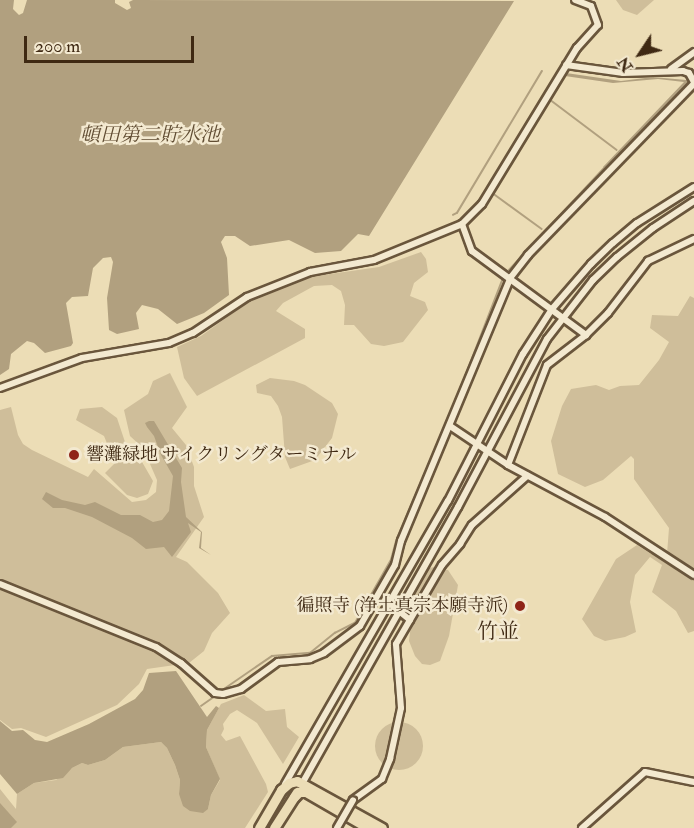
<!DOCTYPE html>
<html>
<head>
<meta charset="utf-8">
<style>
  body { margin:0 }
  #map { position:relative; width:694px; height:828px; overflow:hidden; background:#ecddb6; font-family:"IM FELL Double Pica","Noto Serif JP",serif }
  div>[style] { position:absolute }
  .green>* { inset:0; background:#cfbe9a }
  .round { border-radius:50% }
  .water>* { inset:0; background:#b1a07f }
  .stream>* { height:1.5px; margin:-0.75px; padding:0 0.75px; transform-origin:0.75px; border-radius:0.75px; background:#b1a07f }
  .roads { filter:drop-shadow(2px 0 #6a563c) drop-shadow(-2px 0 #6a563c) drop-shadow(0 2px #6a563c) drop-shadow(0 -2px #6a563c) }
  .minor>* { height:6px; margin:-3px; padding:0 3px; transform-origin:3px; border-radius:3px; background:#f3e9d0 }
  .highway>* { height:9px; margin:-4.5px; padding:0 4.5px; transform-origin:4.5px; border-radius:4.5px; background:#ecddb6 }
  .bridges { filter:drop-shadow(2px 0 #6a563c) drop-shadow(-2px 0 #6a563c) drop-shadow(0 2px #6a563c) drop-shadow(0 -2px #6a563c) }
  .minor-bridge>* { height:6px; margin:-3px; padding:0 3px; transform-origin:3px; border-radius:3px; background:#f3e9d0 }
  .dots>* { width:16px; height:16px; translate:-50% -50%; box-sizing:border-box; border:3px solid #f3e9d0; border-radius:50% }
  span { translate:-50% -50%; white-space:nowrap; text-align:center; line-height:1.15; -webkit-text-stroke:5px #f3e9d0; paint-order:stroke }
  .poi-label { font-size:18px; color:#3f2913 }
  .left { translate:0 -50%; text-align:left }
  .right { translate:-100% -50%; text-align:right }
  .water-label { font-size:20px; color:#614d33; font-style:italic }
  .quarter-label { font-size:21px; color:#3f2913 }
  .north { position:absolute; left:610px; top:24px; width:60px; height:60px; -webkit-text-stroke:4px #f3e9d0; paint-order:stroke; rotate:235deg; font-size:16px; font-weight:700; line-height:24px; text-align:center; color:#3f2913 }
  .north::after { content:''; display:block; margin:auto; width:21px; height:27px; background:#3f2913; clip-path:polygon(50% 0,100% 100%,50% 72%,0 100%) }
  .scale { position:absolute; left:24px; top:36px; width:170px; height:27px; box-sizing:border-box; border:3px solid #3f2913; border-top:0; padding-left:8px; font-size:18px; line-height:21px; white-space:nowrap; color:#3f2913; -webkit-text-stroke:4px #f3e9d0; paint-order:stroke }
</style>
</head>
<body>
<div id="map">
  <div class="green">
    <div style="clip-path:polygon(616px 0,654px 0,637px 15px,623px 10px)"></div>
    <div style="clip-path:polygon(421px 252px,426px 259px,428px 272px,414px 283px,410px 296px,425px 302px,428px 310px,403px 342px,384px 346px,371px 344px,354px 325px,344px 325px,345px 305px,341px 291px,332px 285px,314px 286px,283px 303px,276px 311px,305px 329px,305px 338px,197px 396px,184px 378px,177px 347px,201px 336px,248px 302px,267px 292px,309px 277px,379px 267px)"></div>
    <div style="clip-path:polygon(690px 296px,694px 298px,694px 631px,688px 633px,676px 611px,652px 592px,662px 565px,650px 557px,635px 575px,630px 602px,636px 632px,625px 637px,605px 641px,594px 636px,582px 619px,616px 559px,637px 545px,651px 554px,667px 554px,669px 528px,634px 479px,634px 459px,631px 456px,603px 480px,585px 487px,558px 474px,551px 441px,562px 406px,571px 389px,596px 385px,609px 390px,620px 386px,639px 385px,659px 360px,669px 342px,650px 328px,652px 315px,678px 316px)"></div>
    <div style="clip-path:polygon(170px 373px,187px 407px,172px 428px,186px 445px,194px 467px,194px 486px,204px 517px,176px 557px,187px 562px,218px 593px,230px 613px,212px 633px,204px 651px,189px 663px,147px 669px,139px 684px,117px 705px,46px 737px,21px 728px,12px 729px,0 720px,0 410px,11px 407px,18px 435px,23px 444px,32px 450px,88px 477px,94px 469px,132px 502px,146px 500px,156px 492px,157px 480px,143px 448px,130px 436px,124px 410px,148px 394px,153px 381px)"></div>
    <div style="clip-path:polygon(270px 378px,294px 381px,305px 385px,332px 403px,338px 414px,332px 438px,315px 460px,290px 469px,285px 457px,282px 417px,278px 406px,271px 396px,257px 393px,256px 385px)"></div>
    <div style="clip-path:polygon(102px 407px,117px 418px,125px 442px,134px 448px,153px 481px,148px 494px,137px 498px,127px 495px,105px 473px,115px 463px,104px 436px,76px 420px,80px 409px)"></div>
    <div style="clip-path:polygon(434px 567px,448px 570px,458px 585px,449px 636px,440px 661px,430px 665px,422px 664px,415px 656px,409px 641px,416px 581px,426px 569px)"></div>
    <div style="clip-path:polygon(244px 695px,266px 711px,285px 709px,287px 727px,299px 737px,283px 764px,257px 723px,237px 710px,230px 714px,223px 724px,224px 729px,221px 735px,226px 741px,240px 736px,266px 784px,268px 792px,245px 828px,0 828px,0 789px,16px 809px,17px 794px,34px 783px,56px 780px,72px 768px,82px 763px,88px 765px,105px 760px,123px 747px,161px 742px,167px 748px,175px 765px,180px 780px,179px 794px,208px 809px,211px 795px,220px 780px,206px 747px,207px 730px,221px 704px)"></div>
    <div class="round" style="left:375px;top:722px;width:48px;height:48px"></div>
  </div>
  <div class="water">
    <div style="clip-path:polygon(0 0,14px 0,13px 9px,19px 15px,23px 13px,27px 0,115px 0,115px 3px,127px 10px,131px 8px,129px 2px,133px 0,514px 1px,369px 236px,358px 234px,341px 251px,315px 253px,289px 240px,250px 246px,235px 236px,225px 236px,221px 242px,227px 258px,229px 295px,204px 313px,177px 324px,158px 309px,142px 305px,136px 313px,139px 329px,117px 334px,109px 330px,107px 298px,113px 262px,111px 257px,103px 258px,93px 268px,88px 296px,72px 297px,66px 303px,73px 343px,71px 346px,45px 353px,34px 343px,27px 341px,11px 354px,9px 369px,0 375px)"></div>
    <div style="clip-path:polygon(566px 73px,621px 81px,653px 77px,686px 80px,694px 75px,694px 80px,605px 169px,603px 167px,684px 82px,658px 79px,613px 83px,565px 76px)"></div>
    <div style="clip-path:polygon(149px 421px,154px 421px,182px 468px,181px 482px,186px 517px,202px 532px,201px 548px,211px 555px,199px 548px,201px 532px,188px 523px,191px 532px,172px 557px,164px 547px,146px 549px,132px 538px,92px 517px,65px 508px,53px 508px,42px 499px,46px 492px,62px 500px,85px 505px,95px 502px,121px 515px,140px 515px,153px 522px,162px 520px,169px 511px,173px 476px,161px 455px,154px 436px,147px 427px,145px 423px)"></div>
    <div style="clip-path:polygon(176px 671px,207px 717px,216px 706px,219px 708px,207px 730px,206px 747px,220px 779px,211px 795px,208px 809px,203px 813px,190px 811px,183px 806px,179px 794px,180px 780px,175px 765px,167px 748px,161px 742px,123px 747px,105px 760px,88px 765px,82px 763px,72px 768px,63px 778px,34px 783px,17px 794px,0 774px,0 721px,12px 731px,23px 730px,35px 740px,47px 742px,89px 724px,135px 699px,143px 690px,149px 673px)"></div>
    <div style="clip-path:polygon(0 803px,17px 822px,11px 828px,0 828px)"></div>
  </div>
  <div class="stream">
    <div style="left:552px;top:101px;width:81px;rotate:37deg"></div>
    <div style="left:494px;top:194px;width:59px;rotate:36.1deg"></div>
    <div style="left:453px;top:215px;width:4px;rotate:-27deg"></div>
    <div style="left:457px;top:213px;width:165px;rotate:-59.1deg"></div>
    <div style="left:509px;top:270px;width:141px;rotate:-47deg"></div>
    <div style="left:224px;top:689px;width:58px;rotate:-34.5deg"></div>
    <div style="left:272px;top:656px;width:38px;rotate:-5deg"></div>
    <div style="left:310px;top:653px;width:32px;rotate:-39deg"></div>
    <div style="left:335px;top:633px;width:22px;rotate:-27deg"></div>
    <div style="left:355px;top:623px;width:73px;rotate:-60.3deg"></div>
    <div style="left:391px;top:560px;width:20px;rotate:-75deg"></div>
    <div style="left:396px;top:541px;width:153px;rotate:-66.9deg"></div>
    <div style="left:456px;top:400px;width:131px;rotate:-68.9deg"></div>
    <div style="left:201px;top:706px;width:16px;rotate:-35deg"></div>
  </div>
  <div class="roads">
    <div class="minor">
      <div style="left:566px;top:65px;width:58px;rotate:8deg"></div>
      <div style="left:623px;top:73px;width:60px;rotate:-1.9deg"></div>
      <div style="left:683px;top:71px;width:6px;rotate:18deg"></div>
      <div style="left:689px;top:73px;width:10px;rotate:61deg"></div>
      <div style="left:671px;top:69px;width:29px;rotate:-36deg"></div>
      <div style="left:462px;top:224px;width:29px;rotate:70deg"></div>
      <div style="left:472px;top:251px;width:142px;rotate:36.4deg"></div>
      <div style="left:0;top:388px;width:87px;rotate:-20.1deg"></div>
      <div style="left:82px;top:358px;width:88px;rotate:-9.8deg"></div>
      <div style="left:169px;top:343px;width:26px;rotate:-23deg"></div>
      <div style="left:193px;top:333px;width:65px;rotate:-33.7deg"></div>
      <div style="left:247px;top:297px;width:68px;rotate:-21.6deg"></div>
      <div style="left:310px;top:272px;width:65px;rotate:-10.6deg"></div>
      <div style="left:374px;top:260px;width:95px;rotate:-22.2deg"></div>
      <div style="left:462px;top:224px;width:28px;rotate:-45deg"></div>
      <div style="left:482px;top:204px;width:183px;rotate:-58.7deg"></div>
      <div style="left:577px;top:48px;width:31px;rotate:-48deg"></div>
      <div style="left:598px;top:25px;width:20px;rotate:-110deg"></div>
      <div style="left:591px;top:6px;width:17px;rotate:-159deg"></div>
      <div style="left:450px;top:426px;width:70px;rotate:33.9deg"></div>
      <div style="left:508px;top:465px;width:110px;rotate:28.2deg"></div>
      <div style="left:605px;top:517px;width:106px;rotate:33.1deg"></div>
      <div style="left:508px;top:465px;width:107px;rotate:-68.7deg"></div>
      <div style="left:547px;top:365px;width:49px;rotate:-37.6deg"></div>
      <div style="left:586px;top:335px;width:31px;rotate:-45deg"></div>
      <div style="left:608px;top:313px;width:66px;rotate:-52.4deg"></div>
      <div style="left:648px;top:261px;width:51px;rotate:-25.6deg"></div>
      <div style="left:0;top:584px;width:168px;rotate:22deg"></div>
      <div style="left:156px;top:647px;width:30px;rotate:33deg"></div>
      <div style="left:181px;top:663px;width:45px;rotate:41.4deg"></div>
      <div style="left:215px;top:693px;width:8px;rotate:7deg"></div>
      <div style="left:223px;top:694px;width:19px;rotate:-16deg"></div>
      <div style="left:241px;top:689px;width:46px;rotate:-36.1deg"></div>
      <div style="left:278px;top:662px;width:32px;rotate:-5deg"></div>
      <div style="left:310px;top:659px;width:15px;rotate:-23deg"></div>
      <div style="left:324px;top:653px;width:45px;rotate:-36.9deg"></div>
      <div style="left:360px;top:626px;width:70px;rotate:-60.2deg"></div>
      <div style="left:395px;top:565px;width:25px;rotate:-76deg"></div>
      <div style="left:401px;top:541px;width:286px;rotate:-67.4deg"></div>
      <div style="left:511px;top:277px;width:28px;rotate:-52deg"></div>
      <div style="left:528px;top:255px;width:238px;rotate:-45.9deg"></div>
      <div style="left:389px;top:603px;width:27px;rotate:39deg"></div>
      <div style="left:303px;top:782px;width:316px;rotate:-60.6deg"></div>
      <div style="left:458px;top:507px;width:190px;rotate:-62.1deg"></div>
      <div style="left:547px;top:339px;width:75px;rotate:-52.1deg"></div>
      <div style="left:593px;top:280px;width:33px;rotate:-44deg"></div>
      <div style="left:617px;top:257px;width:46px;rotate:-38.9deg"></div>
      <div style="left:653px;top:228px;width:49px;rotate:-33.4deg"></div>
      <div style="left:285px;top:784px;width:327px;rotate:-60.1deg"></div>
      <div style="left:448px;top:501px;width:165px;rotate:-63deg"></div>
      <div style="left:523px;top:354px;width:54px;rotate:-57.2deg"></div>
      <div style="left:552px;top:309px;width:60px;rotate:-49.1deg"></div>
      <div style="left:591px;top:264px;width:30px;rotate:-44deg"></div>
      <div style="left:613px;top:243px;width:31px;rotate:-40deg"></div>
      <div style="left:637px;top:223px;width:67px;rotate:-32.3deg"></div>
      <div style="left:353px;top:800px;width:36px;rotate:-36deg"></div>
      <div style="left:382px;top:779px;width:22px;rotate:-68deg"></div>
      <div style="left:390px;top:759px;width:52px;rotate:-77.8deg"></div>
      <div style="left:401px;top:708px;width:64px;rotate:-94.5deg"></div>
      <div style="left:396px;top:644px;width:91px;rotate:-59.8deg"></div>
      <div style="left:442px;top:565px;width:28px;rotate:-49deg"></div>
      <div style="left:460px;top:544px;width:22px;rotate:-58deg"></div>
      <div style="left:472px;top:525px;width:74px;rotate:-41.7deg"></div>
      <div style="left:582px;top:828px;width:84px;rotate:-41.6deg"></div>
      <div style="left:645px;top:772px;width:50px;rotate:11.5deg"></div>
    </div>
    <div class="highway">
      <div style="left:294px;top:797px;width:7px;rotate:-45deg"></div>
      <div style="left:299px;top:792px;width:7px"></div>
      <div style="left:306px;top:792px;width:72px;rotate:30.1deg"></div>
      <div style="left:259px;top:828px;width:44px;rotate:-59.9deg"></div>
      <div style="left:281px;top:790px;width:11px;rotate:-41deg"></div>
      <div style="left:289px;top:783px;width:8px;rotate:-14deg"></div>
      <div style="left:297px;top:781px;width:97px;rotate:28.9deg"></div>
      <div style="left:274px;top:828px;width:43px;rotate:-57.4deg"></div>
    </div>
  </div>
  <div class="bridges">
    <div class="minor-bridge">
      <div style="left:337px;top:828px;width:32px;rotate:-60deg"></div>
    </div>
  </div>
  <div class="dots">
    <div style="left:74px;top:455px;background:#8f2418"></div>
    <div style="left:520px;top:606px;background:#8f2418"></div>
  </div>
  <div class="poi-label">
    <span class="left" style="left:86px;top:455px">響灘緑地 サイクリングターミナル</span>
    <span class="right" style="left:508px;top:606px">徧照寺 (浄土真宗本願寺派)</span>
  </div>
  <div class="water-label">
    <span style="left:150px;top:134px">頓田第二貯水池</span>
  </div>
  <div class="quarter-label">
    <span style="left:498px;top:632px">竹並</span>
  </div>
  <div class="north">N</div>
  <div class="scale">200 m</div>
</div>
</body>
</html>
